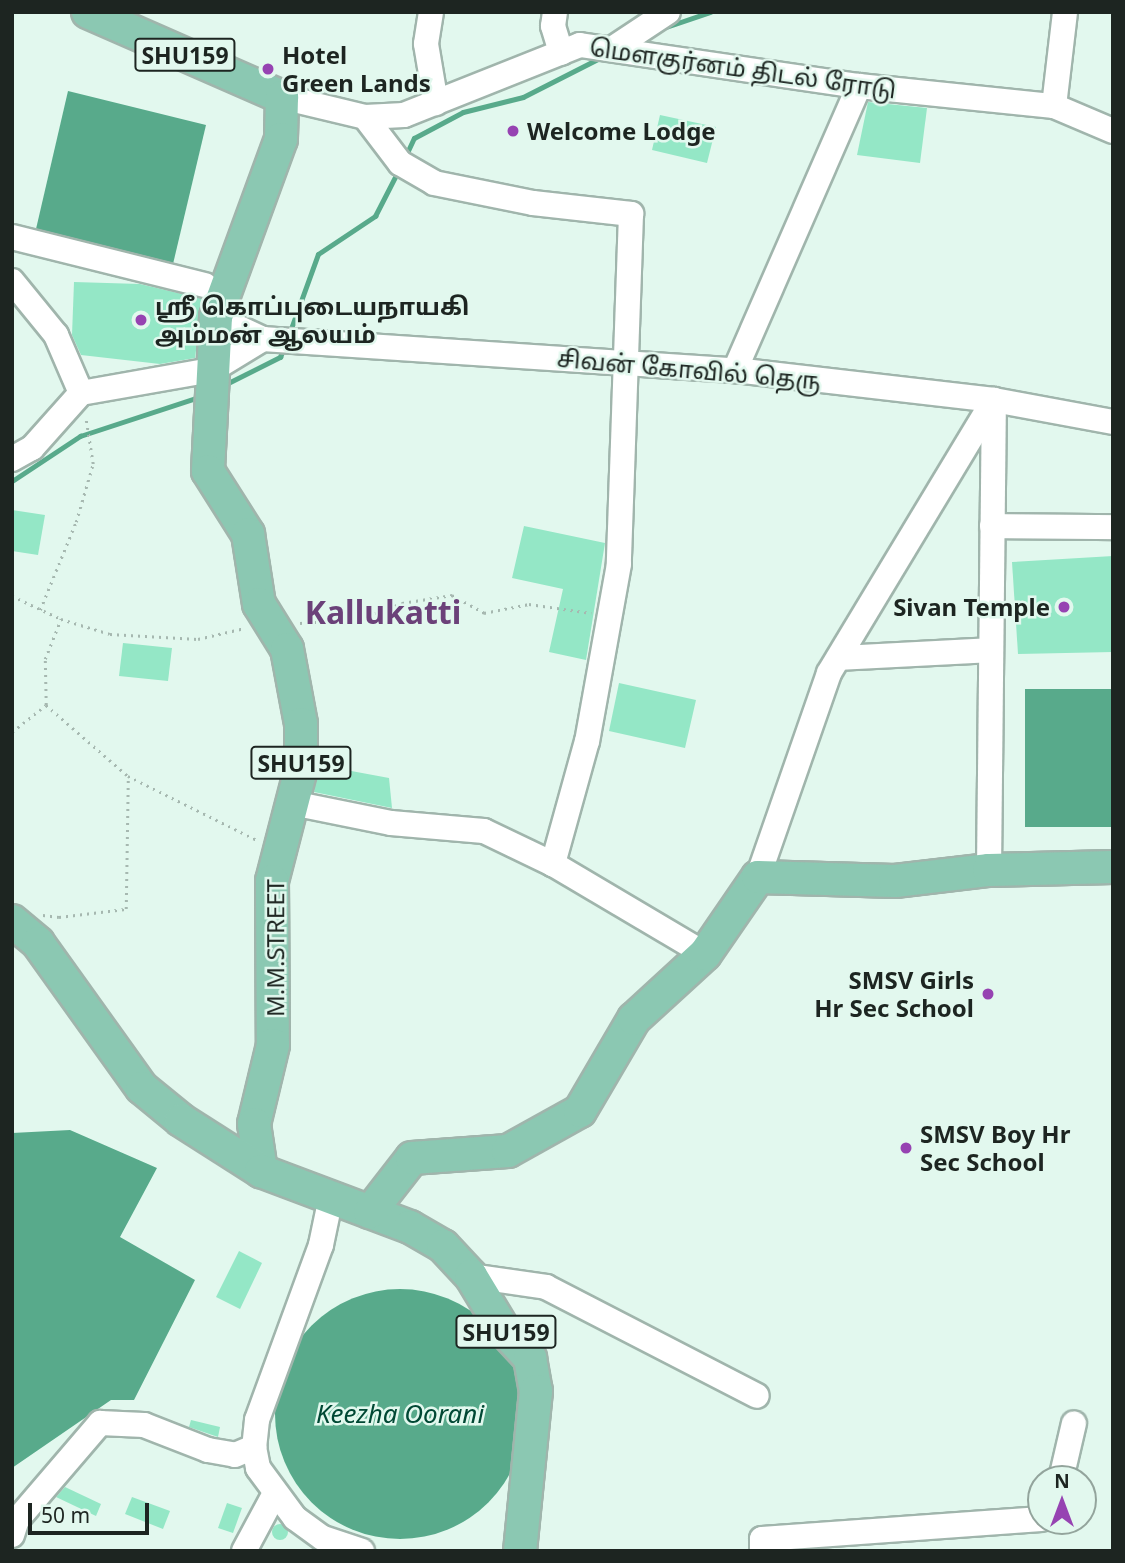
<!DOCTYPE html>
<html>
<head>
<meta charset="utf-8">
<style>
  body { margin:0 }
  #map { position:relative; width:1125px; height:1563px; overflow:hidden; background:#e2f8ee; font-family:"Noto Sans","Noto Sans Tamil",sans-serif }
  div>[style] { position:absolute }
  .water>* { inset:0; background:#58aa8b }
  .round { border-radius:50% }
  .stream>* { height:5px; margin:-2.5px; padding:0 2.5px; transform-origin:2.5px; border-radius:2.5px; background:#58aa8b }
  .building>* { inset:0; background:#94e7c6 }
  .path>* { height:2.5px; margin-top:-1.25px; transform-origin:0; background:repeating-linear-gradient(90deg,#a6b8b0 0 2px,transparent 0 7px) }
  .roads { filter:drop-shadow(2px 0 #a0b5ac) drop-shadow(-2px 0 #a0b5ac) drop-shadow(0 2px #a0b5ac) drop-shadow(0 -2px #a0b5ac) }
  .minor>* { height:24px; margin:-12px; padding:0 12px; transform-origin:12px; border-radius:12px; background:#fff }
  .major>* { height:32px; margin:-16px; padding:0 16px; transform-origin:16px; border-radius:16px; background:#8bc8b2 }
  .dots>* { width:19px; height:19px; translate:-50% -50%; box-sizing:border-box; border:4px solid #e2f8ee; border-radius:50% }
  span { translate:-50% -50%; white-space:nowrap; text-align:center; line-height:1.15; -webkit-text-stroke:5px #e2f8ee; paint-order:stroke }
  .shield-label span { padding:2px 5px; background:#e2f8ee; border:2px solid; border-radius:5px; -webkit-text-stroke-width:0 }
  .shield-label { font-size:23px; color:#1d2521; font-weight:700 }
  .poi-label { font-size:24px; color:#1d2521; font-weight:700 }
  .left { translate:0 -50%; text-align:left }
  .right { translate:-100% -50%; text-align:right }
  .street-label { font-size:24px; color:#1d2521 }
  .water-label { font-size:26px; color:#004834; font-style:italic }
  .district-label { font-size:32px; color:#6b4179; font-weight:700 }
  .frame { position:absolute; inset:0; border:14px solid #1d2521; pointer-events:none }
  .north { position:absolute; left:1027px; top:1465px; width:70px; height:70px; box-sizing:border-box; background:#e2f8ee; border:2px solid #93a49c; border-radius:50%; rotate:0deg; font-size:19px; font-weight:700; line-height:28px; text-align:center; color:#1d2521 }
  .north::after { content:''; display:block; margin:auto; width:24px; height:32px; background:#9643b2; clip-path:polygon(50% 0,100% 100%,50% 72%,0 100%) }
  .scale { position:absolute; left:28px; top:1503px; width:121px; height:32px; box-sizing:border-box; border:4px solid #1d2521; border-top:0; padding-left:9px; font-size:21px; line-height:24px; white-space:nowrap; color:#1d2521; -webkit-text-stroke:5px #e2f8ee; paint-order:stroke }
</style>
</head>
<body>
<div id="map">
  <div class="water">
    <div style="clip-path:polygon(68px 91px,206px 125px,173px 264px,36px 229px)"></div>
    <div style="clip-path:polygon(1025px 689px,1113px 689px,1113px 827px,1025px 827px)"></div>
    <div style="clip-path:polygon(70px 1130px,157px 1168px,120px 1237px,195px 1280px,134px 1400px,111px 1400px,12px 1468px,12px 1133px)"></div>
    <div class="round" style="left:275px;top:1289px;width:250px;height:250px"></div>
  </div>
  <div class="stream">
    <div style="left:663px;top:28px;width:50px;rotate:-18.8deg"></div>
    <div style="left:405px;top:157px;width:21px;rotate:-65deg"></div>
    <div style="left:414px;top:138px;width:55px;rotate:-28deg"></div>
    <div style="left:463px;top:112px;width:62px;rotate:-14deg"></div>
    <div style="left:523px;top:97px;width:86px;rotate:-26.9deg"></div>
    <div style="left:289px;top:334px;width:85px;rotate:-70.1deg"></div>
    <div style="left:318px;top:254px;width:69px;rotate:-33.7deg"></div>
    <div style="left:375px;top:216px;width:53px;rotate:-62.9deg"></div>
    <div style="left:224px;top:385px;width:63px;rotate:-26.6deg"></div>
    <div style="left:280px;top:357px;width:11px;rotate:-68deg"></div>
    <div style="left:12px;top:481px;width:82px;rotate:-33.5deg"></div>
    <div style="left:80px;top:436px;width:128px;rotate:-18.2deg"></div>
  </div>
  <div class="building">
    <div style="clip-path:polygon(868px 102px,927px 108px,920px 163px,857px 155px)"></div>
    <div style="clip-path:polygon(660px 115px,716px 127px,707px 163px,652px 150px)"></div>
    <div style="clip-path:polygon(74px 282px,140px 284px,203px 299px,195px 358px,160px 364px,81px 355px,72px 335px)"></div>
    <div style="clip-path:polygon(12px 510px,45px 515px,38px 555px,12px 551px)"></div>
    <div style="clip-path:polygon(524px 526px,605px 543px,586px 660px,549px 652px,563px 589px,512px 578px)"></div>
    <div style="clip-path:polygon(1113px 556px,1113px 652px,1018px 654px,1012px 562px)"></div>
    <div style="clip-path:polygon(123px 643px,172px 648px,168px 681px,119px 676px)"></div>
    <div style="clip-path:polygon(619px 683px,696px 700px,685px 748px,609px 731px)"></div>
    <div style="clip-path:polygon(319px 765px,389px 778px,392px 808px,314px 792px)"></div>
    <div style="clip-path:polygon(239px 1251px,262px 1263px,240px 1309px,216px 1297px)"></div>
    <div style="clip-path:polygon(191px 1420px,220px 1427px,218px 1437px,189px 1427px)"></div>
    <div style="clip-path:polygon(65px 1487px,101px 1504px,96px 1516px,56px 1497px)"></div>
    <div style="clip-path:polygon(132px 1497px,170px 1511px,163px 1529px,125px 1514px)"></div>
    <div style="clip-path:polygon(227px 1503px,242px 1508px,233px 1533px,218px 1528px)"></div>
    <div class="round" style="left:272px;top:1524px;width:16px;height:16px"></div>
  </div>
  <div class="path">
    <div style="left:12px;top:596px;width:54px;rotate:25.1deg"></div>
    <div style="left:61px;top:619px;width:51px;rotate:17deg"></div>
    <div style="left:110px;top:634px;width:88px;rotate:3.3deg"></div>
    <div style="left:198px;top:639px;width:48px;rotate:-13.2deg"></div>
    <div style="left:40px;top:610px;width:95px;rotate:-67.8deg"></div>
    <div style="left:76px;top:522px;width:60px;rotate:-73.7deg"></div>
    <div style="left:93px;top:464px;width:45px;rotate:-99deg"></div>
    <div style="left:300px;top:623px;width:62px;rotate:-3.7deg"></div>
    <div style="left:362px;top:619px;width:43px;rotate:-21.8deg"></div>
    <div style="left:402px;top:603px;width:51px;rotate:-9.1deg"></div>
    <div style="left:452px;top:595px;width:37px;rotate:29deg"></div>
    <div style="left:484px;top:613px;width:46px;rotate:-11.3deg"></div>
    <div style="left:529px;top:604px;width:63px;rotate:8.3deg"></div>
    <div style="left:46px;top:705px;width:108px;rotate:40.9deg"></div>
    <div style="left:128px;top:776px;width:146px;rotate:26.4deg"></div>
    <div style="left:12px;top:732px;width:43px;rotate:-38.5deg"></div>
    <div style="left:46px;top:705px;width:46px;rotate:-91.2deg"></div>
    <div style="left:45px;top:659px;width:43px;rotate:-68.2deg"></div>
    <div style="left:43px;top:915px;width:16px;rotate:7deg"></div>
    <div style="left:59px;top:917px;width:67px;rotate:-6.8deg"></div>
    <div style="left:126px;top:909px;width:133px;rotate:-89.1deg"></div>
  </div>
  <div class="roads">
    <div class="minor">
      <div style="left:431px;top:12px;width:32px;rotate:99deg"></div>
      <div style="left:426px;top:44px;width:60px;rotate:80.4deg"></div>
      <div style="left:555px;top:12px;width:14px;rotate:98deg"></div>
      <div style="left:553px;top:26px;width:28px;rotate:73deg"></div>
      <div style="left:612px;top:49px;width:67px;rotate:-33.5deg"></div>
      <div style="left:282px;top:97px;width:85px;rotate:13.5deg"></div>
      <div style="left:365px;top:117px;width:39px;rotate:-3deg"></div>
      <div style="left:404px;top:115px;width:189px;rotate:-21.7deg"></div>
      <div style="left:580px;top:45px;width:282px;rotate:8.4deg"></div>
      <div style="left:859px;top:86px;width:196px;rotate:5.9deg"></div>
      <div style="left:1054px;top:106px;width:64px;rotate:23deg"></div>
      <div style="left:1054px;top:106px;width:95px;rotate:-83.3deg"></div>
      <div style="left:365px;top:117px;width:58px;rotate:52.7deg"></div>
      <div style="left:400px;top:163px;width:39px;rotate:30deg"></div>
      <div style="left:434px;top:183px;width:101px;rotate:11.4deg"></div>
      <div style="left:533px;top:203px;width:99px;rotate:6.4deg"></div>
      <div style="left:631px;top:214px;width:350px;rotate:92deg"></div>
      <div style="left:619px;top:564px;width:180px;rotate:100.2deg"></div>
      <div style="left:587px;top:741px;width:128px;rotate:105.5deg"></div>
      <div style="left:12px;top:237px;width:199px;rotate:14deg"></div>
      <div style="left:12px;top:281px;width:70px;rotate:50.8deg"></div>
      <div style="left:56px;top:335px;width:63px;rotate:66.7deg"></div>
      <div style="left:81px;top:393px;width:133px;rotate:-10deg"></div>
      <div style="left:212px;top:370px;width:60px;rotate:-31.3deg"></div>
      <div style="left:216px;top:317px;width:52px;rotate:25.1deg"></div>
      <div style="left:263px;top:339px;width:473px;rotate:3.8deg"></div>
      <div style="left:735px;top:370px;width:261px;rotate:6.6deg"></div>
      <div style="left:994px;top:400px;width:121px;rotate:10.5deg"></div>
      <div style="left:735px;top:370px;width:310px;rotate:-66.4deg"></div>
      <div style="left:12px;top:459px;width:23px;rotate:-29deg"></div>
      <div style="left:32px;top:448px;width:74px;rotate:-48.3deg"></div>
      <div style="left:992px;top:526px;width:121px;rotate:0.5deg"></div>
      <div style="left:839px;top:658px;width:152px;rotate:-3deg"></div>
      <div style="left:292px;top:803px;width:101px;rotate:11.4deg"></div>
      <div style="left:391px;top:823px;width:93px;rotate:4.9deg"></div>
      <div style="left:484px;top:831px;width:76px;rotate:25.6deg"></div>
      <div style="left:553px;top:864px;width:177px;rotate:30.6deg"></div>
      <div style="left:989px;top:870px;width:469px;rotate:-89.4deg"></div>
      <div style="left:758px;top:877px;width:216px;rotate:-70.8deg"></div>
      <div style="left:829px;top:673px;width:319px;rotate:-58.9deg"></div>
      <div style="left:331px;top:1197px;width:49px;rotate:101.8deg"></div>
      <div style="left:321px;top:1245px;width:186px;rotate:110.1deg"></div>
      <div style="left:257px;top:1420px;width:27px;rotate:96deg"></div>
      <div style="left:254px;top:1447px;width:21px;rotate:79deg"></div>
      <div style="left:258px;top:1468px;width:62px;rotate:53.5deg"></div>
      <div style="left:295px;top:1518px;width:34px;rotate:36deg"></div>
      <div style="left:323px;top:1538px;width:41px;rotate:18.4deg"></div>
      <div style="left:471px;top:1276px;width:76px;rotate:8.3deg"></div>
      <div style="left:546px;top:1287px;width:237px;rotate:27.3deg"></div>
      <div style="left:1061px;top:1479px;width:57px;rotate:-76.9deg"></div>
      <div style="left:12px;top:1535px;width:16px;rotate:-72deg"></div>
      <div style="left:17px;top:1520px;width:128px;rotate:-49.4deg"></div>
      <div style="left:100px;top:1423px;width:44px;rotate:2.6deg"></div>
      <div style="left:144px;top:1425px;width:69px;rotate:21.3deg"></div>
      <div style="left:208px;top:1450px;width:27px;rotate:10deg"></div>
      <div style="left:235px;top:1455px;width:21px;rotate:-23deg"></div>
      <div style="left:244px;top:1551px;width:64px;rotate:-61.8deg"></div>
      <div style="left:762px;top:1551px;width:12px;rotate:-90deg"></div>
      <div style="left:762px;top:1539px;width:280px;rotate:-4.1deg"></div>
    </div>
    <div class="major">
      <div style="left:88px;top:12px;width:212px;rotate:23.7deg"></div>
      <div style="left:282px;top:97px;width:42px;rotate:91.4deg"></div>
      <div style="left:281px;top:139px;width:189px;rotate:110.1deg"></div>
      <div style="left:216px;top:317px;width:154px;rotate:93deg"></div>
      <div style="left:208px;top:471px;width:75px;rotate:57.6deg"></div>
      <div style="left:248px;top:534px;width:71px;rotate:81.1deg"></div>
      <div style="left:259px;top:604px;width:53px;rotate:58.1deg"></div>
      <div style="left:287px;top:649px;width:76px;rotate:79.4deg"></div>
      <div style="left:301px;top:724px;width:45px;rotate:90deg"></div>
      <div style="left:301px;top:769px;width:116px;rotate:104.5deg"></div>
      <div style="left:272px;top:881px;width:164px;rotate:89.7deg"></div>
      <div style="left:273px;top:1045px;width:81px;rotate:103.5deg"></div>
      <div style="left:254px;top:1124px;width:48px;rotate:81.5deg"></div>
      <div style="left:12px;top:921px;width:34px;rotate:40deg"></div>
      <div style="left:38px;top:943px;width:178px;rotate:54.4deg"></div>
      <div style="left:142px;top:1088px;width:50px;rotate:39.4deg"></div>
      <div style="left:181px;top:1120px;width:95px;rotate:32.5deg"></div>
      <div style="left:261px;top:1171px;width:159px;rotate:20.6deg"></div>
      <div style="left:410px;top:1227px;width:38px;rotate:30deg"></div>
      <div style="left:443px;top:1246px;width:41px;rotate:47deg"></div>
      <div style="left:471px;top:1276px;width:62px;rotate:58.9deg"></div>
      <div style="left:503px;top:1329px;width:40px;rotate:47deg"></div>
      <div style="left:530px;top:1358px;width:34px;rotate:80deg"></div>
      <div style="left:536px;top:1391px;width:161px;rotate:95.7deg"></div>
      <div style="left:370px;top:1212px;width:68px;rotate:-52.1deg"></div>
      <div style="left:412px;top:1158px;width:96px;rotate:-4.2deg"></div>
      <div style="left:508px;top:1151px;width:82px;rotate:-29.1deg"></div>
      <div style="left:580px;top:1111px;width:107px;rotate:-59.6deg"></div>
      <div style="left:634px;top:1019px;width:96px;rotate:-42.5deg"></div>
      <div style="left:705px;top:954px;width:93px;rotate:-55.5deg"></div>
      <div style="left:758px;top:877px;width:137px;rotate:1.7deg"></div>
      <div style="left:895px;top:881px;width:95px;rotate:-6.7deg"></div>
      <div style="left:989px;top:870px;width:124px;rotate:-1.4deg"></div>
    </div>
  </div>
  <div class="dots">
    <div style="left:268px;top:69px;background:#9643b2"></div>
    <div style="left:513px;top:131px;background:#9643b2"></div>
    <div style="left:141px;top:320px;background:#9643b2"></div>
    <div style="left:1064px;top:607px;background:#9643b2"></div>
    <div style="left:988px;top:994px;background:#9643b2"></div>
    <div style="left:906px;top:1148px;background:#9643b2"></div>
  </div>
  <div class="shield-label">
    <span style="left:185px;top:55px">SHU159</span>
    <span style="left:301px;top:763px">SHU159</span>
    <span style="left:506px;top:1332px">SHU159</span>
  </div>
  <div class="poi-label">
    <span class="left" style="left:282px;top:69px">Hotel<br>Green Lands</span>
    <span class="left" style="left:527px;top:131px">Welcome Lodge</span>
    <span class="left" style="left:155px;top:320px">ஸ்ரீ கொப்புடையநாயகி<br>அம்மன் ஆலயம்</span>
    <span class="right" style="left:1050px;top:607px">Sivan Temple</span>
    <span class="right" style="left:974px;top:994px">SMSV Girls<br>Hr Sec School</span>
    <span class="left" style="left:920px;top:1148px">SMSV Boy Hr<br>Sec School</span>
  </div>
  <div class="street-label">
    <span style="left:743px;top:68px;rotate:8deg">மௌகுர்னம் திடல் ரோடு</span>
    <span style="left:689px;top:369px;rotate:5deg">சிவன் கோவில் தெரு</span>
    <span style="left:275px;top:948px;rotate:-90deg">M.M.STREET</span>
  </div>
  <div class="water-label">
    <span style="left:400px;top:1414px">Keezha Oorani</span>
  </div>
  <div class="district-label">
    <span style="left:383px;top:612px">Kallukatti</span>
  </div>
  <div class="frame"></div>
  <div class="north">N</div>
  <div class="scale">50 m</div>
</div>
</body>
</html>
